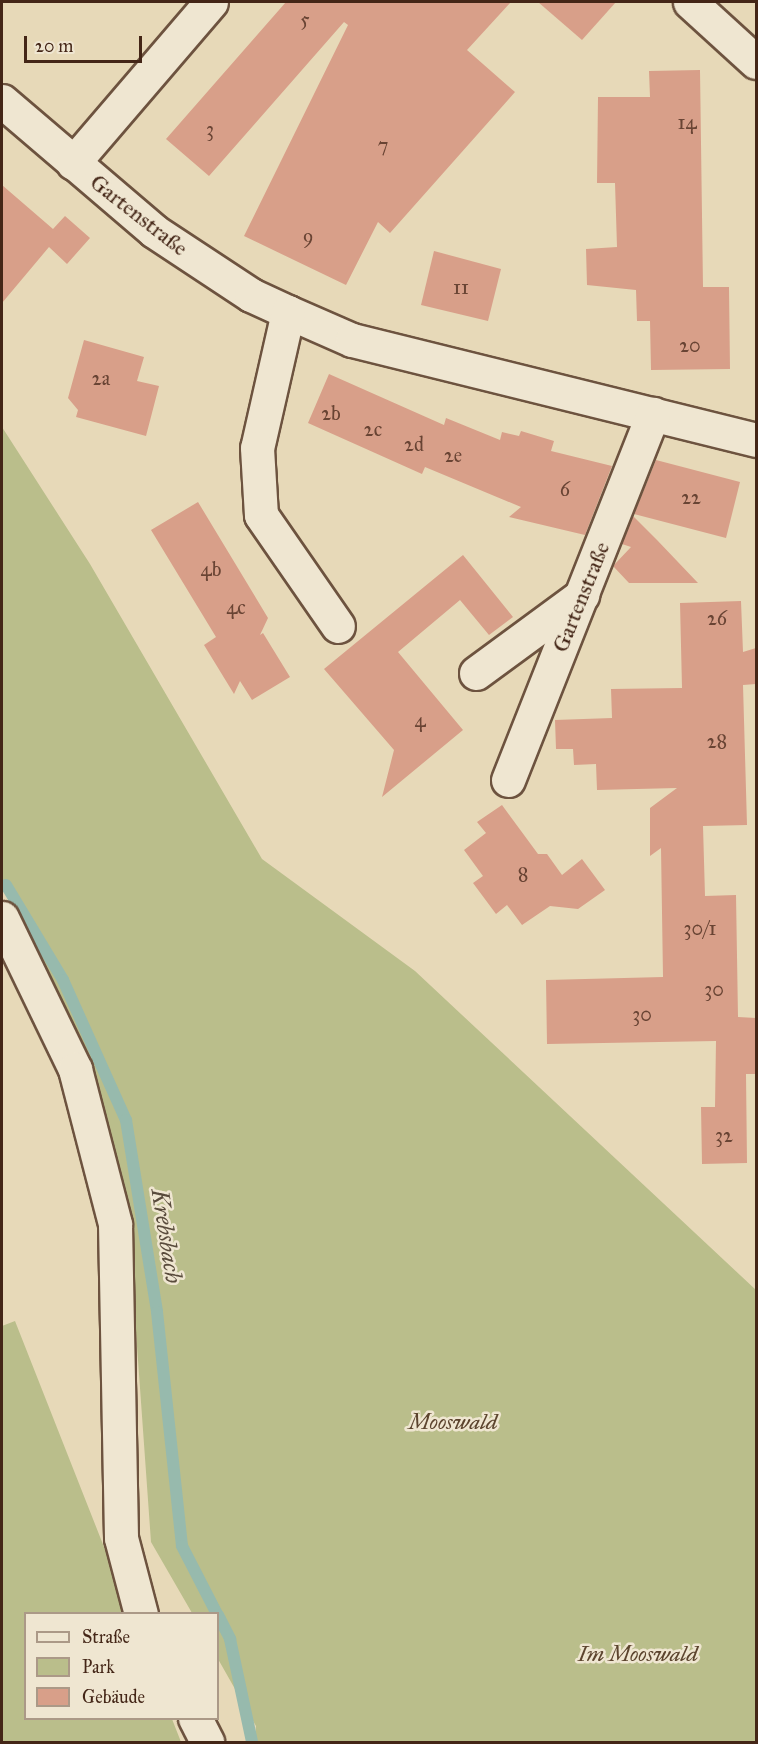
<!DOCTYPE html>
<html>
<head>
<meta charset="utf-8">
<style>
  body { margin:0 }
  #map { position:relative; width:758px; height:1744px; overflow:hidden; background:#e7d9b8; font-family:"IM FELL Great Primer",serif }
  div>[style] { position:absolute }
  .green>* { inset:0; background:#babe8b }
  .stream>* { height:12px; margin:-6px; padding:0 6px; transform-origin:6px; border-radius:6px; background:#97baad }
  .building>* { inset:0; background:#d89f89 }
  .roads { filter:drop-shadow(2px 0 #6d533f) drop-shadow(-2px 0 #6d533f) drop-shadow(0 2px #6d533f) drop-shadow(0 -2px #6d533f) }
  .street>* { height:33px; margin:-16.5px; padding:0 16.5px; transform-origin:16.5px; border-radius:16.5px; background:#efe6d1 }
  span { translate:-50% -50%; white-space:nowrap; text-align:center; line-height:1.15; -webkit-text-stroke:5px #efe6d1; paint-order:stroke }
  .number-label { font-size:20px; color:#694434 }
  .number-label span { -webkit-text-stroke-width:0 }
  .street-label { font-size:22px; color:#442617 }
  .park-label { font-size:22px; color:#5c442e; font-style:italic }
  .water-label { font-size:24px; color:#594b3c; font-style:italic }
  .frame { position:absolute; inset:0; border:3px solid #442617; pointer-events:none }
  .legend { position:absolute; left:24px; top:1612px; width:195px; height:108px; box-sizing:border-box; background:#efe6d1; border:2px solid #ab9987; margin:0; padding:8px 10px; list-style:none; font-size:18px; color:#442617 }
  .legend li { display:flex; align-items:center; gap:12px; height:30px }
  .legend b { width:30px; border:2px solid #ab9987 }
  .scale { position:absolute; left:24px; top:36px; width:118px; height:27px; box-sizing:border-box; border:3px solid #442617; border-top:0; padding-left:8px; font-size:18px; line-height:21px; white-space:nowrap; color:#442617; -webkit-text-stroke:4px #efe6d1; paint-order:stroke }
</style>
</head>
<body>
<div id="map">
  <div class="green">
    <div style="clip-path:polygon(2px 427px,90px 564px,262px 859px,415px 971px,756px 1290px,756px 1742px,255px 1742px,256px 1726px,218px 1659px,218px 1614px,192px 1613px,151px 1542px,129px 1234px,90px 1060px,2px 882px)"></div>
    <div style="clip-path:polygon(15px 1321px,130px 1613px,26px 1614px,26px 1718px,172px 1719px,181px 1742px,2px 1742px,2px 1326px)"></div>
  </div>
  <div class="stream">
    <div style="left:6px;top:885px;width:111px;rotate:59deg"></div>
    <div style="left:63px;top:980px;width:154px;rotate:65.8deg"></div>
    <div style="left:126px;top:1120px;width:194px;rotate:80.8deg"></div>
    <div style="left:157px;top:1312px;width:235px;rotate:83.9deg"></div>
    <div style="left:182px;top:1546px;width:76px;rotate:62.8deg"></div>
    <div style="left:218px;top:1615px;width:27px;rotate:63deg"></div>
    <div style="left:230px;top:1639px;width:105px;rotate:77.9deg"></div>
  </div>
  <div class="building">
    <div style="clip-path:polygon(286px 2px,511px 2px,467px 50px,515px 92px,390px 233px,378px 222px,346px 285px,244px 236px,348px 25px,344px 22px,209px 176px,166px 139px)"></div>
    <div style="clip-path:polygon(538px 2px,616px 2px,582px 40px)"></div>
    <div style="clip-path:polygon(700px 70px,703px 287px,729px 287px,730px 369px,651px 370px,650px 321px,637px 321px,636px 290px,587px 285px,586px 249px,617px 247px,615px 183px,597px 183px,598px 97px,650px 97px,649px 71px)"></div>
    <div style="clip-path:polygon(2px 185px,53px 229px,65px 216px,90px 238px,67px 264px,49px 247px,2px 303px)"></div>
    <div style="clip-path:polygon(434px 251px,501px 269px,488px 321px,421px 305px)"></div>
    <div style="clip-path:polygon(84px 340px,144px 357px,137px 381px,159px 386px,146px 436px,76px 417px,78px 410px,68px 398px)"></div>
    <div style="clip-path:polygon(329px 374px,444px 425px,446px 418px,500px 440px,502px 432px,519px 436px,521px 431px,554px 441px,551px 451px,612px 466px,585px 535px,509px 517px,521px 507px,425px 467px,422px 474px,308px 423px)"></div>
    <div style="clip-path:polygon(656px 460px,740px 482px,726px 538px,634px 514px)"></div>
    <div style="clip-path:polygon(198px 502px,268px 618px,260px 635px,263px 633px,290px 677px,252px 700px,240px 681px,234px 694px,204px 645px,216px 637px,151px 530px)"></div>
    <div style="clip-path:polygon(633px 516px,657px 540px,698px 583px,629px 583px,613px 566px,631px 547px,622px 544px)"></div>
    <div style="clip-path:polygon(463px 555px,513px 617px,489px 635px,460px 600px,398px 652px,463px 730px,382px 797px,394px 750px,324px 669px)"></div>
    <div style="clip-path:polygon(741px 601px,743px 652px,756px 648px,756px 684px,743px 685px,747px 825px,703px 826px,705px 896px,736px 895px,738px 1017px,756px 1018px,756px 1074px,746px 1074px,747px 1163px,702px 1164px,701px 1107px,715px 1107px,716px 1041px,547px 1044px,546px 980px,663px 977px,661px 848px,650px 856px,650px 808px,677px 788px,597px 790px,596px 764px,574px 765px,573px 749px,556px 749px,555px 720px,612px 718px,611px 689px,682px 688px,680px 603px)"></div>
    <div style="clip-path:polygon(502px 805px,538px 854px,547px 854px,562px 875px,582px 859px,605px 890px,578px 909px,550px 906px,522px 925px,507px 905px,496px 914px,473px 883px,483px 876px,464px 850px,486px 833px,477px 822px)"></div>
  </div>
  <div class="roads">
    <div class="street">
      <div style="left:690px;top:2px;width:89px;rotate:42.3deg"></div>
      <div style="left:2px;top:101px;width:200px;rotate:40.5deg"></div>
      <div style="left:154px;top:231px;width:116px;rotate:33.4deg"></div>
      <div style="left:251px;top:295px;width:41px;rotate:24.7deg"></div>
      <div style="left:288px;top:312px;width:70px;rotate:23.6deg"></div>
      <div style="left:352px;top:340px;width:416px;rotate:13.9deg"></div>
      <div style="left:73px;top:163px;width:212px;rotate:-49.4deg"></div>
      <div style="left:288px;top:312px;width:139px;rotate:102.8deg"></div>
      <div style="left:257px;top:448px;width:67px;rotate:86.6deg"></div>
      <div style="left:261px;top:515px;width:135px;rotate:55.3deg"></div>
      <div style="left:476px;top:673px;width:132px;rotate:-36.3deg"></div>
      <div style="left:508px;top:780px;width:394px;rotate:-68.4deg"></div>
      <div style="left:2px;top:918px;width:168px;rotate:64.2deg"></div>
      <div style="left:75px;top:1069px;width:160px;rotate:75.5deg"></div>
      <div style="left:115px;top:1224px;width:314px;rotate:88.9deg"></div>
      <div style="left:121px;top:1538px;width:79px;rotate:75.3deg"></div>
      <div style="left:195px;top:1718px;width:27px;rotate:63deg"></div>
    </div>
  </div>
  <div class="number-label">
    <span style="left:305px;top:19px">5</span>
    <span style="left:687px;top:122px">14</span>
    <span style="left:210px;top:129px">3</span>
    <span style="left:383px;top:145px">7</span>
    <span style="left:308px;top:236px">9</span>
    <span style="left:461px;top:287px">11</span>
    <span style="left:690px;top:345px">20</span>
    <span style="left:101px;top:378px">2a</span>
    <span style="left:331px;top:413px">2b</span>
    <span style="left:373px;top:429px">2c</span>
    <span style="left:414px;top:444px">2d</span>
    <span style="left:453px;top:455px">2e</span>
    <span style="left:565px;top:489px">6</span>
    <span style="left:691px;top:497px">22</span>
    <span style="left:211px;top:569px">4b</span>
    <span style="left:236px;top:607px">4c</span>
    <span style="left:717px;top:618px">26</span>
    <span style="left:420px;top:720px">4</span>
    <span style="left:717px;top:741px">28</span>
    <span style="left:523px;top:874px">8</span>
    <span style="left:700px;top:928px">30/1</span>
    <span style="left:714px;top:989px">30</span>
    <span style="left:642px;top:1014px">30</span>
    <span style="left:724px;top:1135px">32</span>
  </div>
  <div class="street-label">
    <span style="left:139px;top:215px;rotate:38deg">Gartenstraße</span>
    <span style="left:581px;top:597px;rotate:-68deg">Gartenstraße</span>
  </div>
  <div class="park-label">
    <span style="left:453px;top:1422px">Mooswald</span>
    <span style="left:638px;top:1654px">Im Mooswald</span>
  </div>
  <div class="water-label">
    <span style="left:166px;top:1236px;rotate:81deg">Krebsbach</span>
  </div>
  <div class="frame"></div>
  <ul class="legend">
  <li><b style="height:8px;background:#efe6d1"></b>Straße</li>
  <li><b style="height:16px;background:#babe8b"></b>Park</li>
  <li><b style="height:16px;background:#d89f89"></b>Gebäude</li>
  </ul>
  <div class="scale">20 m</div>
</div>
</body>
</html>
